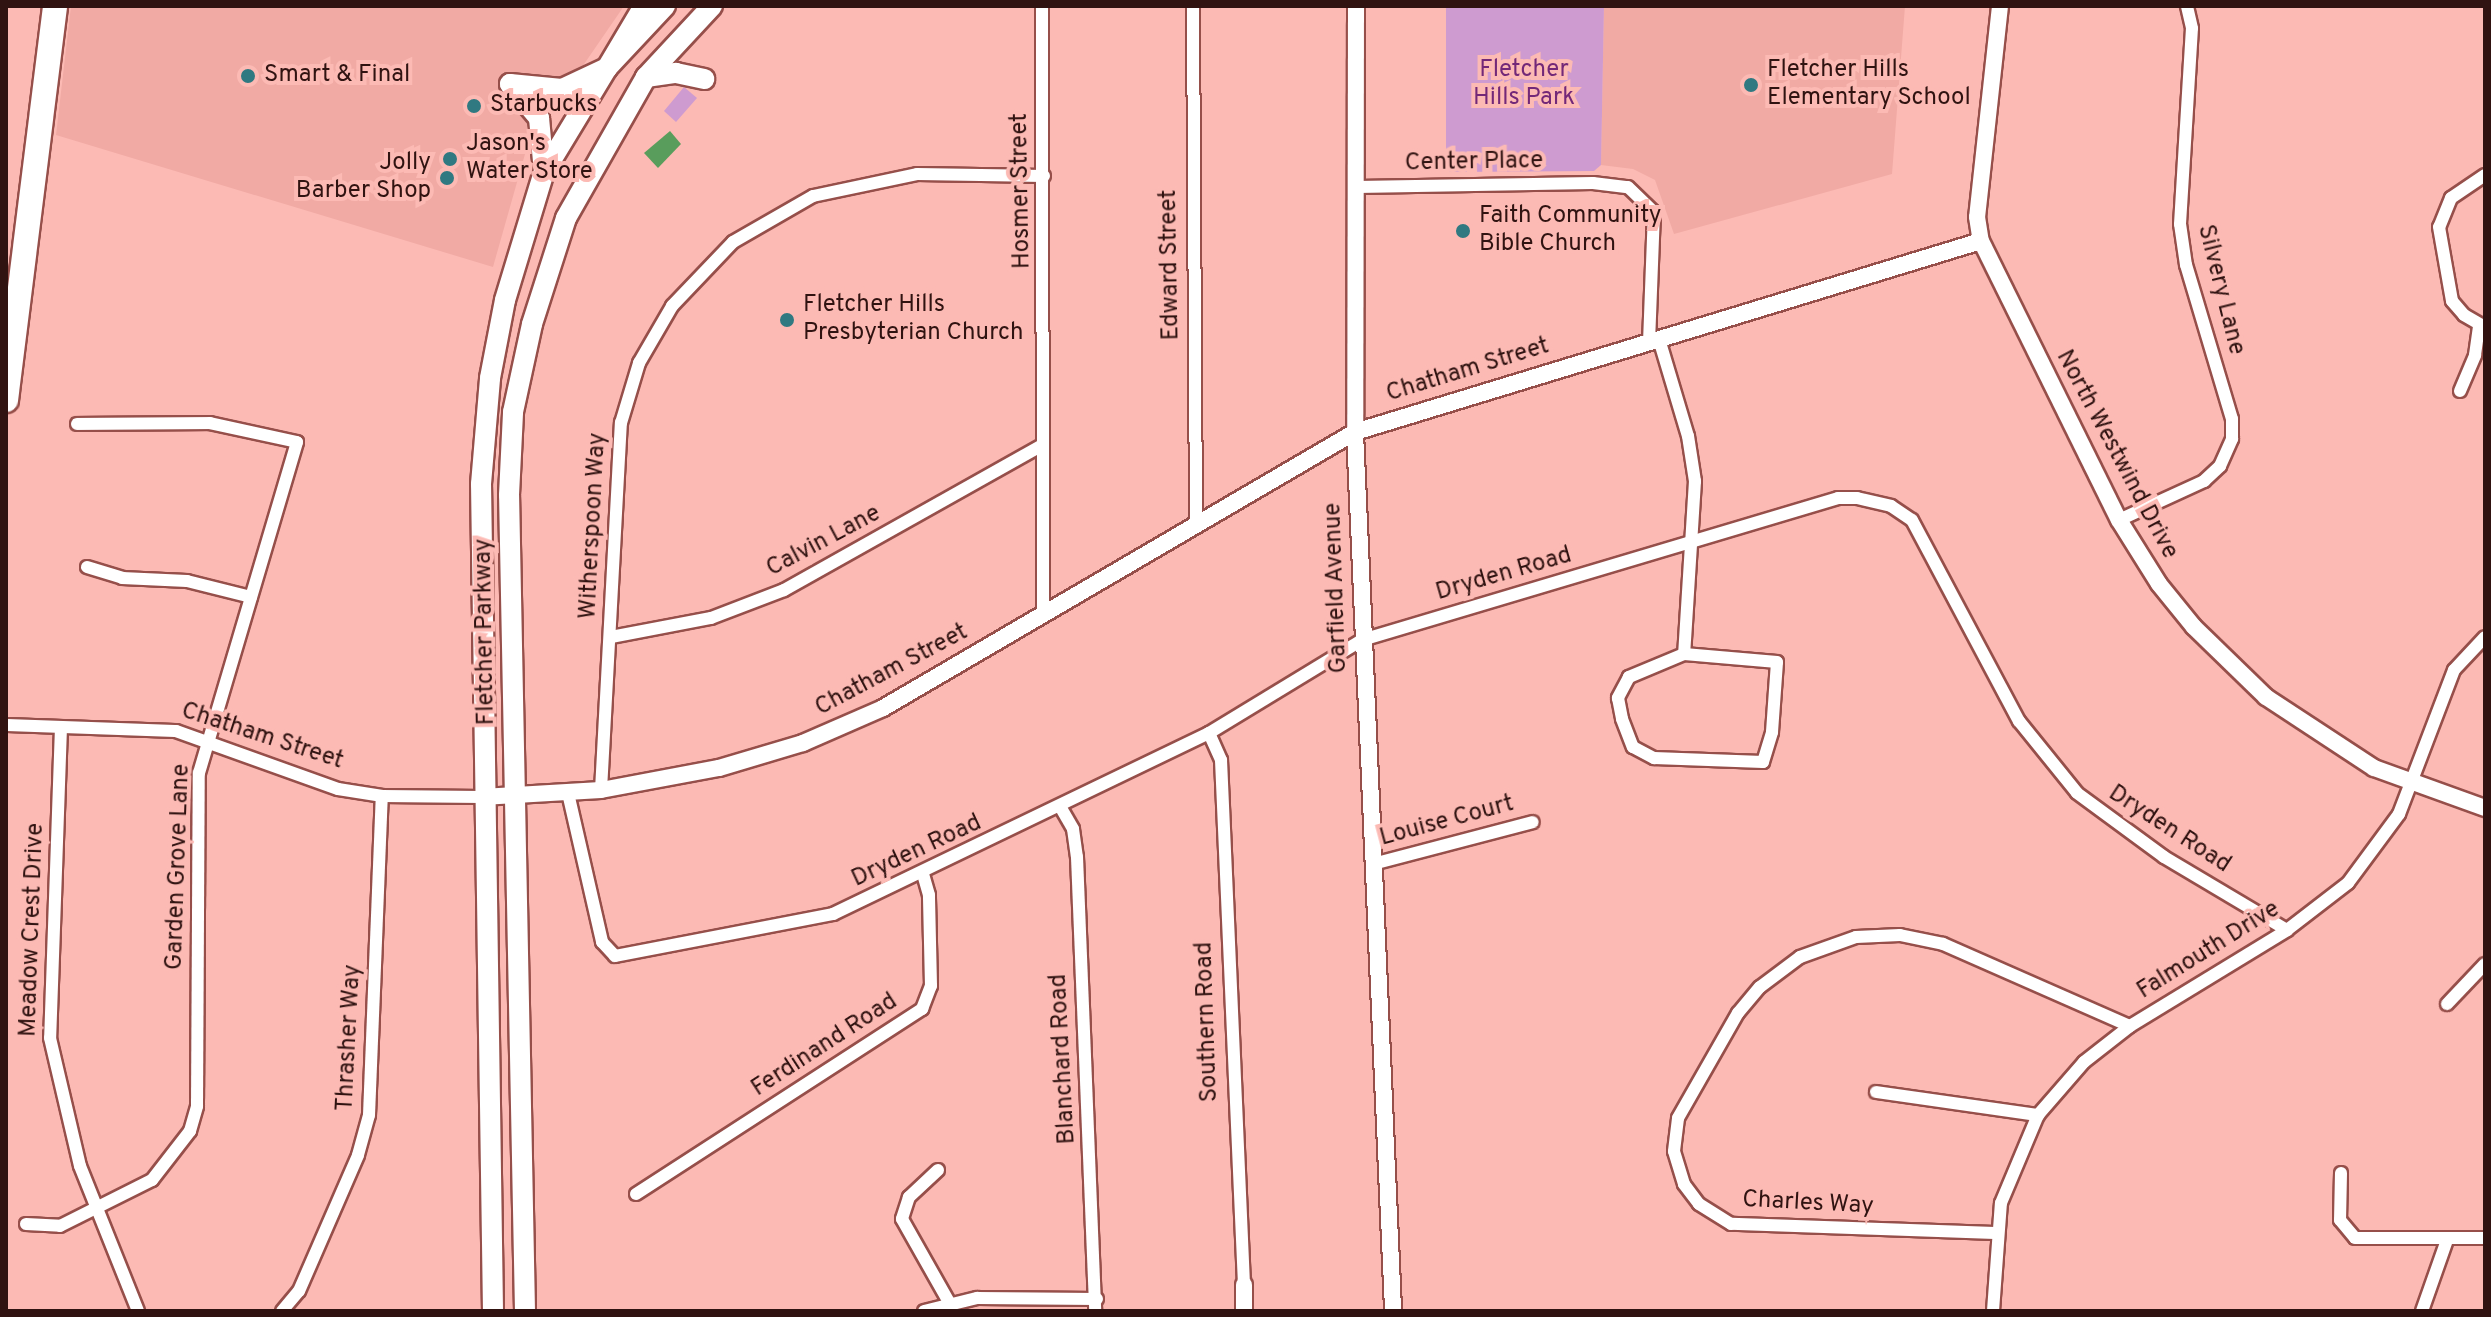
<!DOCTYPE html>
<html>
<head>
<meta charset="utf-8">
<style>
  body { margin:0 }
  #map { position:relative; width:2491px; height:1317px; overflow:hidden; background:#fcbab4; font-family:Overpass,sans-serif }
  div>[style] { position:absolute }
  .built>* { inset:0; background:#f1aaa4 }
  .green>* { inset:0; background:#ce9bd0 }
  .water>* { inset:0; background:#599d5c }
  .roads { filter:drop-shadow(2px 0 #964f4a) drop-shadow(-2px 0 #964f4a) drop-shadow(0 2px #964f4a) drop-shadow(0 -2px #964f4a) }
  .minor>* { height:12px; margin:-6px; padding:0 6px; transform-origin:6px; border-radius:6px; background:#fff }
  .tertiary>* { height:16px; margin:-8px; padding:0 8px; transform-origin:8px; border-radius:8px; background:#fff }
  .primary>* { height:20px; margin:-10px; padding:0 10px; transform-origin:10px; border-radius:10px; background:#fff }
  .motorway>* { height:24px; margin:-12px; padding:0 12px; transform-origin:12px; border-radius:12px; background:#fff }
  .dots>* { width:22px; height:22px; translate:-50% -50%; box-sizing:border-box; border:4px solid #fcbab4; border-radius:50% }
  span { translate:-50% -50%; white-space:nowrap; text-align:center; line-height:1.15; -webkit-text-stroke:8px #fcbab4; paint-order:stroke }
  .park-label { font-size:24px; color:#732878 }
  .poi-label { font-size:24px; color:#301311 }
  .left { translate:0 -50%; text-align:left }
  .right { translate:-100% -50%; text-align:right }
  .street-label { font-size:24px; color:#301311 }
  .frame { position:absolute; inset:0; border:8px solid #301311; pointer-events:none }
</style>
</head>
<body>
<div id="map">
  <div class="built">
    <div style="clip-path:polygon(71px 6px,624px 6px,527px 147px,493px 267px,56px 135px)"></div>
    <div style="clip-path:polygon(1604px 6px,1905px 6px,1892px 174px,1674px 234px,1655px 180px,1633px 169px,1601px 165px)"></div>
  </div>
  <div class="green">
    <div style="clip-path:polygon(1446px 6px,1604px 6px,1601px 165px,1594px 171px,1446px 172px)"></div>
    <div style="clip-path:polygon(684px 87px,697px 98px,676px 122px,664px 111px)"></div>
  </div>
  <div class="water">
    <div style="clip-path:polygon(670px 131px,681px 144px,658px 168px,644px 153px)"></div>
  </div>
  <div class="roads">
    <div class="minor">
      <div style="left:1042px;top:6px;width:609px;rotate:89.91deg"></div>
      <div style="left:1193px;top:6px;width:517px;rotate:89.67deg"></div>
      <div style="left:2485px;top:175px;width:41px;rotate:145.9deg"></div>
      <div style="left:2451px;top:198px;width:31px;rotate:112deg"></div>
      <div style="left:2439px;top:227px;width:75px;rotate:80deg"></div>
      <div style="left:2452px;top:301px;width:18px;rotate:49deg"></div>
      <div style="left:2464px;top:315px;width:24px;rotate:30deg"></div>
      <div style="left:1357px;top:187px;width:236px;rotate:-1deg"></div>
      <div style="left:1593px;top:183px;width:35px;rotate:7deg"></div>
      <div style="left:1628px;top:187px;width:36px;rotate:44deg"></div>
      <div style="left:1654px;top:212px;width:129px;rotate:92.2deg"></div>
      <div style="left:1659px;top:339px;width:101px;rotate:73.4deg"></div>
      <div style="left:1688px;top:436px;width:46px;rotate:81.2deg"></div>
      <div style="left:1695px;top:481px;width:173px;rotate:93.6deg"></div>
      <div style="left:1684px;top:654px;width:60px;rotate:157.3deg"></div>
      <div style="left:1629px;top:677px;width:24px;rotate:118deg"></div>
      <div style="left:1618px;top:698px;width:21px;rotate:79deg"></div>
      <div style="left:1622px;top:719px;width:30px;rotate:69deg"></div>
      <div style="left:1633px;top:747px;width:24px;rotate:28deg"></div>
      <div style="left:1654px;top:758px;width:109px;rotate:2.1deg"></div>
      <div style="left:1763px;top:762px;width:31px;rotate:-73deg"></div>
      <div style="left:1772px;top:732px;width:70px;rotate:-85.9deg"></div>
      <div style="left:1777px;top:662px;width:93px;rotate:-175.1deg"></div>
      <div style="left:2460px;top:391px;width:39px;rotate:-67deg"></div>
      <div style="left:2475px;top:355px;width:30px;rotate:-82deg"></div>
      <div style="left:2119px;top:520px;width:94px;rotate:-24.6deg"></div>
      <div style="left:2204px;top:481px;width:22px;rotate:-43deg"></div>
      <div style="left:2220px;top:466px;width:30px;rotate:-66deg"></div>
      <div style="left:2232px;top:439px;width:20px;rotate:-90deg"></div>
      <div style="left:2232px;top:419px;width:161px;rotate:-106.6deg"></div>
      <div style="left:2186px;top:265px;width:41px;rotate:-98.3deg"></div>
      <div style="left:2180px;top:224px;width:196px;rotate:-86.5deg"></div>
      <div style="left:2192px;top:28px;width:23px;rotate:-103deg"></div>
      <div style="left:87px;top:567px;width:37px;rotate:17deg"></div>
      <div style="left:122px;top:578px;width:65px;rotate:2.6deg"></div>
      <div style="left:187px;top:581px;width:66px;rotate:14deg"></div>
      <div style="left:611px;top:637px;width:102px;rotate:-10.8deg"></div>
      <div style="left:711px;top:618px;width:78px;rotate:-21deg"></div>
      <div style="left:784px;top:590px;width:295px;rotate:-29.3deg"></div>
      <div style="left:6px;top:725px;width:170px;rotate:2deg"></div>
      <div style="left:176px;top:731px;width:172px;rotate:19.7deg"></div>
      <div style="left:338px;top:789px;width:45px;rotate:9deg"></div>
      <div style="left:382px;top:796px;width:100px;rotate:0.6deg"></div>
      <div style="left:61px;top:727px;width:311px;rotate:92deg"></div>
      <div style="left:50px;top:1038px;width:131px;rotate:76.8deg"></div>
      <div style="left:80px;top:1166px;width:156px;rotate:68.2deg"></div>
      <div style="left:1209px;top:733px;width:30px;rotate:66deg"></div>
      <div style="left:1221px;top:760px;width:526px;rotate:87.49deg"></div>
      <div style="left:601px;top:790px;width:368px;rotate:-86.9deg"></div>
      <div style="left:621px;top:423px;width:63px;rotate:-73.3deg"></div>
      <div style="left:639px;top:363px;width:66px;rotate:-59.9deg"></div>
      <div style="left:672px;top:306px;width:88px;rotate:-46.4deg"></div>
      <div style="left:733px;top:242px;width:92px;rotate:-29.9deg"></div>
      <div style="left:813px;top:196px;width:106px;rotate:-11.9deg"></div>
      <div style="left:917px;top:174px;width:127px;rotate:0.9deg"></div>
      <div style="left:568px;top:793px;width:153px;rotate:77.1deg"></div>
      <div style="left:602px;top:942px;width:19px;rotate:47deg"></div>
      <div style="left:615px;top:956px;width:222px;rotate:-10.9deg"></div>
      <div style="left:833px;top:914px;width:417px;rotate:-25.7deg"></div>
      <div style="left:1209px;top:733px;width:179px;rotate:-31.3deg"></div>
      <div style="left:1362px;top:640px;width:497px;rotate:-16.6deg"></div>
      <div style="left:1838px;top:498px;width:19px"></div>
      <div style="left:1857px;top:498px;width:35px;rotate:13deg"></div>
      <div style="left:1891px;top:506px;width:25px;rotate:34deg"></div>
      <div style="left:1912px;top:520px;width:228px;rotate:62deg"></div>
      <div style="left:2019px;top:721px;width:92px;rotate:51.1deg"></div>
      <div style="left:2077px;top:793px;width:108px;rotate:36.3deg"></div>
      <div style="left:2164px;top:857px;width:143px;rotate:30.7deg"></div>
      <div style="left:1061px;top:808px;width:24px;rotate:60deg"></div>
      <div style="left:1073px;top:829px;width:28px;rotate:82deg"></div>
      <div style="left:1077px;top:857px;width:454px;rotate:87.7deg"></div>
      <div style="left:1373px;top:864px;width:165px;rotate:-14.7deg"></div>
      <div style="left:2447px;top:1004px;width:55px;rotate:-46.5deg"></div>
      <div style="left:1876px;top:1092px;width:164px;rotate:8.1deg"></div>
      <div style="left:938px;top:1170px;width:40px;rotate:137deg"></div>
      <div style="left:909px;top:1197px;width:23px;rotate:108deg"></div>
      <div style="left:902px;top:1219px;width:95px;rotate:60.5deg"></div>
      <div style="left:2341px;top:1173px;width:47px;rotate:91.2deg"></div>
      <div style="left:2340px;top:1220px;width:23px;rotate:50deg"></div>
      <div style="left:2355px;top:1238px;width:130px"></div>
      <div style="left:636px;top:1194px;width:341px;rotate:-32.9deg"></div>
      <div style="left:922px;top:1009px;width:25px;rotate:-69deg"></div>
      <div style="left:931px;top:986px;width:91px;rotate:-91.3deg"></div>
      <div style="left:929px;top:895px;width:22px;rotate:-106deg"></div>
      <div style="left:26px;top:1224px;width:34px;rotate:3deg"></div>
      <div style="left:60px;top:1226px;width:103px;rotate:-26.6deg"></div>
      <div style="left:152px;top:1180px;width:62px;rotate:-52.2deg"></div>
      <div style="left:190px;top:1131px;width:26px;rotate:-74deg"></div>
      <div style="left:197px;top:1106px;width:333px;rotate:-89.7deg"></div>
      <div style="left:199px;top:773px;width:345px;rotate:-73.5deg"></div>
      <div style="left:297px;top:442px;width:89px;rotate:-167.7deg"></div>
      <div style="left:210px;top:423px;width:133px;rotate:179.6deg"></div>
      <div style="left:1995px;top:1233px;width:264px;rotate:-178deg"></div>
      <div style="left:1731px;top:1224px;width:38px;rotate:-148deg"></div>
      <div style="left:1699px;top:1204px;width:25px;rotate:-127deg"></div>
      <div style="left:1684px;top:1184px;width:34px;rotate:-107deg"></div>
      <div style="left:1674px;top:1151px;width:33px;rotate:-83deg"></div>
      <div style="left:1678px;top:1118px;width:121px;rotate:-60.3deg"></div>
      <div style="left:1738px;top:1013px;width:34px;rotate:-50deg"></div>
      <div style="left:1760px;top:987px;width:50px;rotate:-36.9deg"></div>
      <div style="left:1800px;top:957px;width:59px;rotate:-19.7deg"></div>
      <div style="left:1856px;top:937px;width:44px;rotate:-2.6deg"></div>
      <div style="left:1900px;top:935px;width:44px;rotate:11.8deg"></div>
      <div style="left:1943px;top:944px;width:204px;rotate:23.7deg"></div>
      <div style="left:282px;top:1311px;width:26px;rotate:-50deg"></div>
      <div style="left:299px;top:1291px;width:148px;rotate:-66.5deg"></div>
      <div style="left:358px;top:1155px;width:41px;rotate:-74.6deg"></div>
      <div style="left:369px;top:1115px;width:319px;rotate:-87.7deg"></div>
      <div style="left:924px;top:1311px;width:55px;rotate:-13.8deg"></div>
      <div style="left:977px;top:1298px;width:120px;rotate:0.5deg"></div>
      <div style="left:1993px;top:1311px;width:108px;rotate:-85.8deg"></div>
      <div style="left:2001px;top:1203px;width:95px;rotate:-67.2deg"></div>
      <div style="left:2038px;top:1115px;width:70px;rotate:-49deg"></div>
      <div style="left:2084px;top:1062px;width:58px;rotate:-38deg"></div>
      <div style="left:2130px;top:1026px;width:184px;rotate:-31.4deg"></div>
      <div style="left:2287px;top:930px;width:77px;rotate:-37.6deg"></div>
      <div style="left:2348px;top:883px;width:86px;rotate:-53.5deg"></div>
      <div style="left:2399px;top:814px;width:154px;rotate:-69.1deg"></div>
      <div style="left:2454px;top:670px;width:45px;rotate:-46.8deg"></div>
      <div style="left:2422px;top:1311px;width:75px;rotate:-70.6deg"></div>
    </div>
    <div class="tertiary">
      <div style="left:1356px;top:6px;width:426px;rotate:90.1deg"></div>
      <div style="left:1355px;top:432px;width:880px;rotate:87.52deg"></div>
      <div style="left:2000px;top:6px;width:212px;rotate:96.2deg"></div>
      <div style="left:1977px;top:217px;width:24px;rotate:81deg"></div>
      <div style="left:1981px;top:241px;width:311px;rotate:63.7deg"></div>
      <div style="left:2119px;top:520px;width:75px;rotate:58deg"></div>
      <div style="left:2159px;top:584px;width:55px;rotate:50.9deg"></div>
      <div style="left:2194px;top:627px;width:100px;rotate:44.2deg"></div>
      <div style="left:2266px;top:697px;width:129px;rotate:33.3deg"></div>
      <div style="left:2374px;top:768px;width:118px;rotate:19.8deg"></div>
      <div style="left:482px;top:797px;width:119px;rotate:-3.4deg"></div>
      <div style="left:601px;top:790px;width:120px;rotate:-10.6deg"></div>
      <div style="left:719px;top:768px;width:88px;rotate:-16.6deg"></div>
      <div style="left:803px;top:743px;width:87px;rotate:-23.6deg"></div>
      <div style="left:883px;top:708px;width:547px;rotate:-30.32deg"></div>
      <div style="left:1355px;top:432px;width:654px;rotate:-16.97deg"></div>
      <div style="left:1244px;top:1311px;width:26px;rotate:-90deg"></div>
    </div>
    <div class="primary">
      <div style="left:646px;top:77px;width:30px;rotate:-8deg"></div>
      <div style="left:676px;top:73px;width:29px;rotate:12deg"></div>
      <div style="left:510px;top:84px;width:52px;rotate:5.5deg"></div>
      <div style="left:562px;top:89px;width:50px;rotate:-25deg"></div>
      <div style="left:607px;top:68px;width:72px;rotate:-59.2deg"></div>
      <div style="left:510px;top:84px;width:45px;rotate:49.5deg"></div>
      <div style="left:539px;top:118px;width:54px;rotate:84.7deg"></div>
      <div style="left:493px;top:1311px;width:827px;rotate:-90.83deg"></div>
      <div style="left:481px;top:484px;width:106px;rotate:-85.1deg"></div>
      <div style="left:490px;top:378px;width:79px;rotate:-79.1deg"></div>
      <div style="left:505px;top:300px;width:134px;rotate:-73.1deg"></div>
      <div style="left:544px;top:172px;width:122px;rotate:-58.8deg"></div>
      <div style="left:607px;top:68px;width:85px;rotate:-46.9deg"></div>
      <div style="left:525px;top:1311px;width:816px;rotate:-91.12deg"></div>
      <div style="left:509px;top:495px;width:83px;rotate:-87.2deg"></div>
      <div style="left:513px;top:412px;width:90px;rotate:-77.8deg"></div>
      <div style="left:532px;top:324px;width:111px;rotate:-72.2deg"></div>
      <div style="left:566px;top:218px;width:162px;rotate:-60.4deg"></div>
      <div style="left:646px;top:77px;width:97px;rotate:-47.1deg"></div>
    </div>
    <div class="motorway">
      <div style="left:6px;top:400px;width:397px;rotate:-82.9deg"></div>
    </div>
  </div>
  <div class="dots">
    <div style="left:248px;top:76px;background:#307981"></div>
    <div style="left:1751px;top:85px;background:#307981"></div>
    <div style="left:474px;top:106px;background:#307981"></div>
    <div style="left:450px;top:159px;background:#307981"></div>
    <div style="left:447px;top:178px;background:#307981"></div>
    <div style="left:1463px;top:231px;background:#307981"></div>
    <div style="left:787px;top:320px;background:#307981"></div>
  </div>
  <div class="park-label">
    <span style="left:1524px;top:85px">Fletcher<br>Hills Park</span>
  </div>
  <div class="poi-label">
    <span class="left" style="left:1767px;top:85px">Fletcher Hills<br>Elementary School</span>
    <span class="left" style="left:264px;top:76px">Smart &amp; Final</span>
    <span class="left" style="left:490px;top:106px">Starbucks</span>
    <span class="left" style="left:466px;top:159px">Jason's<br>Water Store</span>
    <span class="right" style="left:431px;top:178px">Jolly<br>Barber Shop</span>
    <span class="left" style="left:1479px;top:231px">Faith Community<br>Bible Church</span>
    <span class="left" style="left:803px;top:320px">Fletcher Hills<br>Presbyterian Church</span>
  </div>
  <div class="street-label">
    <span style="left:1474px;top:163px;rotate:-1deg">Center Place</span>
    <span style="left:1022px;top:191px;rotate:-91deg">Hosmer Street</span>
    <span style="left:1171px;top:265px;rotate:-91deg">Edward Street</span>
    <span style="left:2220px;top:290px;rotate:76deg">Silvery Lane</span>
    <span style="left:1468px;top:371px;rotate:-17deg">Chatham Street</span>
    <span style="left:2116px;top:455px;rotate:62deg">North Westwind Drive</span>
    <span style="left:594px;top:526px;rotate:-87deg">Witherspoon Way</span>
    <span style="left:824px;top:542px;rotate:-28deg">Calvin Lane</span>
    <span style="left:1504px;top:575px;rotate:-16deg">Dryden Road</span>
    <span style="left:1337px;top:588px;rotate:-92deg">Garfield Avenue</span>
    <span style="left:486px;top:632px;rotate:-91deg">Fletcher Parkway</span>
    <span style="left:892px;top:671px;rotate:-28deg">Chatham Street</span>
    <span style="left:262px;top:737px;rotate:18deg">Chatham Street</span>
    <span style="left:1447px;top:822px;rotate:-15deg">Louise Court</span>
    <span style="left:2169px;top:830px;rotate:33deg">Dryden Road</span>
    <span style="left:917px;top:852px;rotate:-25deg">Dryden Road</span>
    <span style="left:179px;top:867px;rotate:-88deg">Garden Grove Lane</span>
    <span style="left:33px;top:930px;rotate:-88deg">Meadow Crest Drive</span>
    <span style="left:2209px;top:951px;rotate:-32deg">Falmouth Drive</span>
    <span style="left:1208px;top:1022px;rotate:-92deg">Southern Road</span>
    <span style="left:350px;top:1038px;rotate:-87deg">Thrasher Way</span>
    <span style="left:825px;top:1046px;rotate:-33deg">Ferdinand Road</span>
    <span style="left:1064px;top:1059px;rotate:-93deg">Blanchard Road</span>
    <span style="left:1808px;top:1204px;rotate:3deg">Charles Way</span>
  </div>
  <div class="frame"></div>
</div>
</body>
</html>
